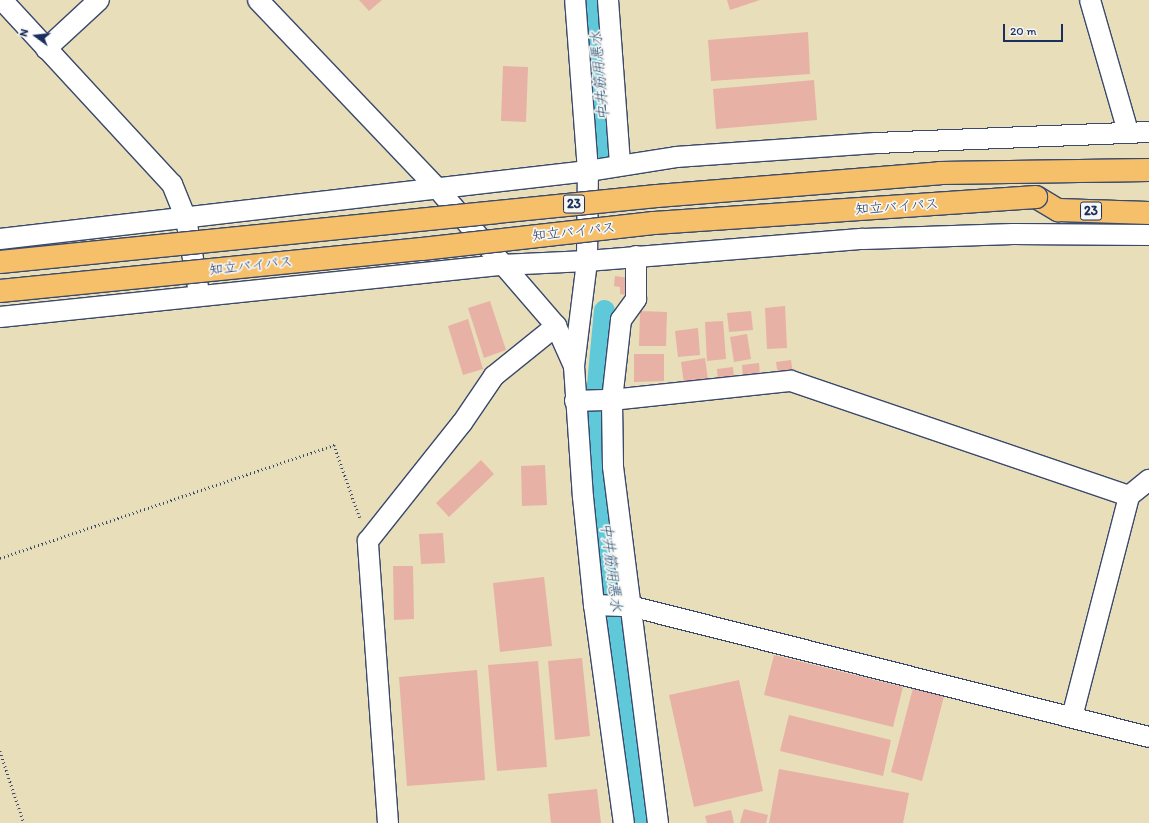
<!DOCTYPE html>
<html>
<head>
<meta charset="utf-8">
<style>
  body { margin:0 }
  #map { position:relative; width:1149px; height:823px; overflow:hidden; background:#e8deb9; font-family:Itim,"Klee One",sans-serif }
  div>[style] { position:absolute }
  .canal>* { height:21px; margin:-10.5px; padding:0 10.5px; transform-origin:10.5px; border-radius:10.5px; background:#5fc9d9 }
  .building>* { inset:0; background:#e7b1a6 }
  .path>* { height:2.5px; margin-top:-1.25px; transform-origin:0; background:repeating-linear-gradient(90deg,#3a496c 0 1px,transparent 0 4px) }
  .roads { filter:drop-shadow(1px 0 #3a496c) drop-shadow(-1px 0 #3a496c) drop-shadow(0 1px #3a496c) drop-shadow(0 -1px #3a496c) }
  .minor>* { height:20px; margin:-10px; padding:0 10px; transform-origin:10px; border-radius:10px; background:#fff }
  .highway>* { height:22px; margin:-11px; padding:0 11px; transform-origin:11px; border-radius:11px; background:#f6c06b }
  .bridges { filter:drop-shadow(1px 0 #3a496c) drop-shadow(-1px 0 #3a496c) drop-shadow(0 1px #3a496c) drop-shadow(0 -1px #3a496c) }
  .highway-bridge>* { height:22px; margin:-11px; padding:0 11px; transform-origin:11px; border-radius:11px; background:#f6c06b }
  span { translate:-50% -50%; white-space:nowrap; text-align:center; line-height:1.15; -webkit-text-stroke:3.5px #f6f6f2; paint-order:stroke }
  .shield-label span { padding:1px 3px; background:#f6f6f2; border:1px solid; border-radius:3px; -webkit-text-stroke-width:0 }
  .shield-label { font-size:13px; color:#1b2f5e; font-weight:700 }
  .street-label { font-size:14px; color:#1b2f5e }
  .water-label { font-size:15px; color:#2c567d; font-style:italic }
  .north { position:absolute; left:16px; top:16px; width:40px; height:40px; -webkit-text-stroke:3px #f6f6f2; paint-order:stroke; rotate:285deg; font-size:11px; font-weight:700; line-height:16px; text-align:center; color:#1b2f5e }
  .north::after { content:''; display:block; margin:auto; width:14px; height:18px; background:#1b2f5e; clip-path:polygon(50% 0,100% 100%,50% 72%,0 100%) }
  .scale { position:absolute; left:1003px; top:24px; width:60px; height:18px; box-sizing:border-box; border:2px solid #1b2f5e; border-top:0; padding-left:5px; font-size:12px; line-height:14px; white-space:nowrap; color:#1b2f5e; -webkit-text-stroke:3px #f6f6f2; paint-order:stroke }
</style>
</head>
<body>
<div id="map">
  <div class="canal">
    <div style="left:594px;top:0;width:151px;rotate:85.5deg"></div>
    <div style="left:604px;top:310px;width:95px;rotate:95.4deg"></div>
    <div style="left:595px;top:405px;width:67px;rotate:86.6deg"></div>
    <div style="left:599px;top:472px;width:354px;rotate:83deg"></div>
  </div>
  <div class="building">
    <div style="clip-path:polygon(359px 0,382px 0,369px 11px)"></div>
    <div style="clip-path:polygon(727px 0,760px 0,730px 10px)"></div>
    <div style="clip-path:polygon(808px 32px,810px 74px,711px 81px,708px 40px)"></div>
    <div style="clip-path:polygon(503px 66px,528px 67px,526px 122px,501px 121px)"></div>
    <div style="clip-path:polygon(814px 80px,817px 120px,716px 129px,713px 89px)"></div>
    <div style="clip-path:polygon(615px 276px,630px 278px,628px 295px,620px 294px,620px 287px,614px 286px)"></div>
    <div style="clip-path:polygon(490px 301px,506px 350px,484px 358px,468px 308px)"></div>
    <div style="clip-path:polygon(785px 306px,787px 348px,767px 349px,765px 308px)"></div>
    <div style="clip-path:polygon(640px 311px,667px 312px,666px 346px,639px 346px)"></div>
    <div style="clip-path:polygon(751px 311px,753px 330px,729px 332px,727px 313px)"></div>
    <div style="clip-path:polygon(468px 319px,483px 369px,463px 375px,448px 326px)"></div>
    <div style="clip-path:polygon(723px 321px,726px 359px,707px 361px,705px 322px)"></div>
    <div style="clip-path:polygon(698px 328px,700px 355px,678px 357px,675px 331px)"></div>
    <div style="clip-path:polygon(747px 334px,751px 359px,734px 362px,730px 337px)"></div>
    <div style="clip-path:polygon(634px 354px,664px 354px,664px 381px,634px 382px)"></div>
    <div style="clip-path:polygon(705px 358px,708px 380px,684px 384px,681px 362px)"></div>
    <div style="clip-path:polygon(791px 360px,793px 374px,778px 375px,776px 362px)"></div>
    <div style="clip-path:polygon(759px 363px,760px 375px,743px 377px,742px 365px)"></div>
    <div style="clip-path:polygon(733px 367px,734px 380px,718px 382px,717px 369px)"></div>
    <div style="clip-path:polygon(481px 460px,494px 474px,449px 517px,436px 503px)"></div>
    <div style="clip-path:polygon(545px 465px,547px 505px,522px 506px,521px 466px)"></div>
    <div style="clip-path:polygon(443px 533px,445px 563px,421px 564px,419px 534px)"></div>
    <div style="clip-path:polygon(393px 566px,413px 566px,414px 619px,394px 620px)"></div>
    <div style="clip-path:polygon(544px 577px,552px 646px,500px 652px,493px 583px)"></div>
    <div style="clip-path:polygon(774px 655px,903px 687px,893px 727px,764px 695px)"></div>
    <div style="clip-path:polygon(582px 658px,590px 736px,555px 740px,548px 661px)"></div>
    <div style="clip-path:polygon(538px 661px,547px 767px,497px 771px,488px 665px)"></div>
    <div style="clip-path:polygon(477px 670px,485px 780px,407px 786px,399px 677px)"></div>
    <div style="clip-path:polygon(739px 680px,763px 791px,694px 807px,669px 695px)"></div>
    <div style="clip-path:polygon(913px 688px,944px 696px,922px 781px,891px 772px)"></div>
    <div style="clip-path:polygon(789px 715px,891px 740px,883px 776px,780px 751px)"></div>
    <div style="clip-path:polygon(779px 769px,909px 793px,903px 823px,769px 823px)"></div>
    <div style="clip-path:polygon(597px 789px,601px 823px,551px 823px,548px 794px)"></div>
    <div style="clip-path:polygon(744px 809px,768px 815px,766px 823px,740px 823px)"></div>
    <div style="clip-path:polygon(731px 810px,734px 823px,707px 823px,705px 816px)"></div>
  </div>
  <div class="path">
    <div style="left:0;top:558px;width:353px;rotate:-18.7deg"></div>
    <div style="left:334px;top:445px;width:77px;rotate:70.4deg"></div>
    <div style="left:0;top:751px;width:76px;rotate:71.6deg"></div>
  </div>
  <div class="roads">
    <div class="minor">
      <div style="left:2px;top:0;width:251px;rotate:47.3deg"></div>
      <div style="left:172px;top:184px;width:38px;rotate:68deg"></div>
      <div style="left:186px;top:219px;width:69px;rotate:80deg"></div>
      <div style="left:258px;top:0;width:260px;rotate:46.4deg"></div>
      <div style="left:437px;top:188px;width:182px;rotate:49.2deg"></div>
      <div style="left:556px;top:326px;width:44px;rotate:65.8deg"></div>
      <div style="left:574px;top:366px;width:131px;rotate:86.1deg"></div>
      <div style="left:583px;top:497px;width:109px;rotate:84.2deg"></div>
      <div style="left:594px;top:605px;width:220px;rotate:82.2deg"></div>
      <div style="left:608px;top:0;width:164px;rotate:85.8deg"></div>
      <div style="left:1090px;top:0;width:137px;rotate:73.9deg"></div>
      <div style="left:46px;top:49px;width:72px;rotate:-42.8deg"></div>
      <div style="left:0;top:239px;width:592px;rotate:-6.6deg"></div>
      <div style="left:588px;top:171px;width:89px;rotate:-9deg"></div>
      <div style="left:676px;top:157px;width:200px;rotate:-4deg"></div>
      <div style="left:876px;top:143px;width:273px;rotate:-2.3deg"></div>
      <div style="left:0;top:317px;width:504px;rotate:-5.93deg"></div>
      <div style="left:501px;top:265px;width:86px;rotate:-2.7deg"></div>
      <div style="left:587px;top:261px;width:277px;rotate:-4.6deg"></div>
      <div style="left:863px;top:239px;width:150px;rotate:-1.9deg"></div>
      <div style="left:1013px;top:234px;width:136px;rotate:0.4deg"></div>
      <div style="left:574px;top:366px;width:106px;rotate:-82.9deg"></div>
      <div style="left:587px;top:261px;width:90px;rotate:-89.4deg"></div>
      <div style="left:588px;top:171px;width:171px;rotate:-94.3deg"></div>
      <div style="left:575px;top:401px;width:37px;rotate:-2deg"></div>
      <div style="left:612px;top:400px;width:81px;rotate:-83.6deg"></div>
      <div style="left:621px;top:320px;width:26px;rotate:-54deg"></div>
      <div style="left:636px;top:299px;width:43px;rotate:-90deg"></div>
      <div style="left:594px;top:605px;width:36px;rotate:2deg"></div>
      <div style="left:630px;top:606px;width:535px;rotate:14.17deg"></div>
      <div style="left:1072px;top:717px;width:228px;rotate:-75.5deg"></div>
      <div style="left:1129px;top:496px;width:26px;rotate:-39deg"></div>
      <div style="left:388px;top:823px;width:283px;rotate:-94.1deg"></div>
      <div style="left:368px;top:541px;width:151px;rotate:-51.5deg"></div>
      <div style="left:462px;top:423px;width:57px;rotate:-55.8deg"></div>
      <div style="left:494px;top:376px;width:80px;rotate:-38.9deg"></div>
      <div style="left:658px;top:823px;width:360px;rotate:-97.2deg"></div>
      <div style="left:613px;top:466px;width:66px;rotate:-90.9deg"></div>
      <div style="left:612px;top:400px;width:180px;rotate:-6.1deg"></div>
      <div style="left:791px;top:381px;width:357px;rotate:18.8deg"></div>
    </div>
    <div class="highway">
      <div style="left:1036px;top:197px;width:26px;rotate:31deg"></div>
      <div style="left:1058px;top:210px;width:91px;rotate:1.9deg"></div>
    </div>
  </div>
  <div class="bridges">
    <div class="highway-bridge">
      <div style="left:0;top:262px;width:660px;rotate:-5.74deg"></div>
      <div style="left:657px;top:196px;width:284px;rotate:-4.6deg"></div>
      <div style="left:940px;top:173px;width:209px;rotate:-0.8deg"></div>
      <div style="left:0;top:291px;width:424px;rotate:-5.7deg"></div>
      <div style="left:422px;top:249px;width:233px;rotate:-6.4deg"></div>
      <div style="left:654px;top:223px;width:383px;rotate:-3.9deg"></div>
    </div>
  </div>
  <div class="shield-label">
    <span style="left:574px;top:204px">23</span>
    <span style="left:1091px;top:211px">23</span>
  </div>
  <div class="street-label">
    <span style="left:897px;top:207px;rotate:-4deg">知立バイパス</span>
    <span style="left:574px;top:232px;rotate:-6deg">知立バイパス</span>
    <span style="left:251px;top:266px;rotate:-6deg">知立バイパス</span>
  </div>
  <div class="water-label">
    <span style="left:600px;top:76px;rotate:-95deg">中井筋用悪水</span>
    <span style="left:611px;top:567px;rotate:83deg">中井筋用悪水</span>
  </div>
  <div class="north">N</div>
  <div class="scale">20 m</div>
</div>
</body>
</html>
